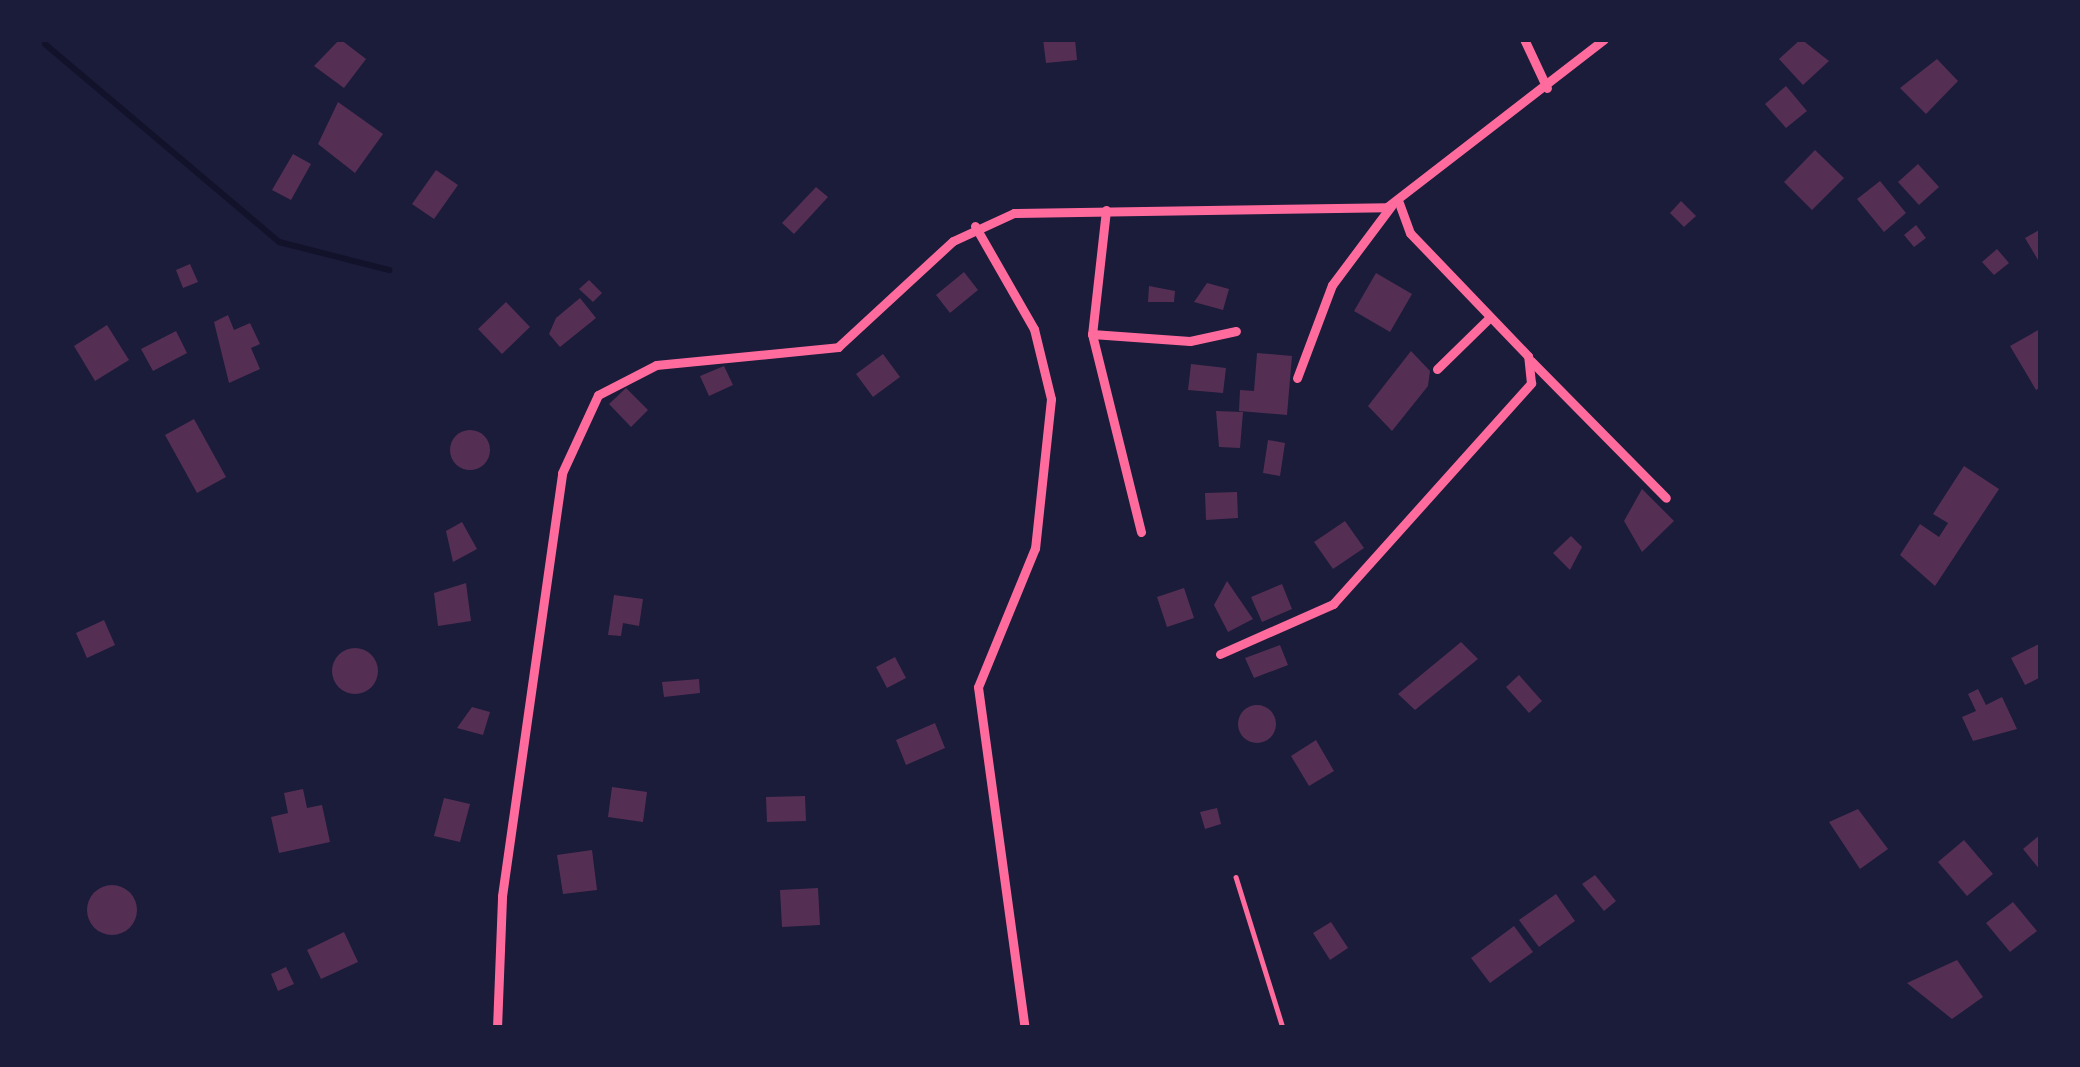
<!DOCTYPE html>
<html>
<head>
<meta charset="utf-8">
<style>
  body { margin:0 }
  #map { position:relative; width:2080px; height:1067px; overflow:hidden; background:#1b1b3a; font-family:"Exo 2",sans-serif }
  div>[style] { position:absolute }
  .stream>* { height:6px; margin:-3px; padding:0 3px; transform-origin:3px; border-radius:3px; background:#12122b }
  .building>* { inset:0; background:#542f53 }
  .round { border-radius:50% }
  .service>* { height:4.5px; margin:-2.25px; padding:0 2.25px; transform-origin:2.25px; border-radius:2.25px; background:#ff6b9d }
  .minor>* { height:9px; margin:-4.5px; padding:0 4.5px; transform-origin:4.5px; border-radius:4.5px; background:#ff6b9d }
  span { translate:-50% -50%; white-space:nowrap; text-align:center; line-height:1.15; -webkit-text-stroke:9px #1b1b3a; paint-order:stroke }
  .frame { position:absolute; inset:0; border:42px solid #1b1b3a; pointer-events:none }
</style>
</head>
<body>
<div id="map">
  <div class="stream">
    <div style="left:39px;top:39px;width:314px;rotate:40.2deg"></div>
    <div style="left:279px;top:242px;width:114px;rotate:14.3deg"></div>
  </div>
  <div class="building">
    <div style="clip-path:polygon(340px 39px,366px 59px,344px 88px,314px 66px)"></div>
    <div style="clip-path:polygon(1043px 39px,1075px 39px,1077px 60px,1046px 63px)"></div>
    <div style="clip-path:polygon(1801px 39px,1829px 61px,1803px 85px,1779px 59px)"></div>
    <div style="clip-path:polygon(1937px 59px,1958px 81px,1926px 114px,1900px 88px)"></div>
    <div style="clip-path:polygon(1786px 86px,1807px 111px,1786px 128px,1765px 104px)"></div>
    <div style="clip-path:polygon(338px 102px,383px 134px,355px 173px,318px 144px)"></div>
    <div style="clip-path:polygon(1815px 150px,1844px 178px,1812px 210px,1784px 182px)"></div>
    <div style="clip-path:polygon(293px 154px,311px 164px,291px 200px,272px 190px)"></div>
    <div style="clip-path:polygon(1918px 164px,1939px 187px,1919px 205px,1898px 182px)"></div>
    <div style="clip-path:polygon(436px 170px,458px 185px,434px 219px,412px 204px)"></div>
    <div style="clip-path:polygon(1880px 181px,1906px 213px,1884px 232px,1857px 199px)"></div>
    <div style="clip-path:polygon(816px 187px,828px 197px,794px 234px,782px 223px)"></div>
    <div style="clip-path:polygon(1681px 201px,1696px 216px,1684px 227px,1670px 213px)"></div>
    <div style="clip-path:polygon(1916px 225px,1926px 238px,1914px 247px,1904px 235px)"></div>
    <div style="clip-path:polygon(2041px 229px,2041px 265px,2025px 238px)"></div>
    <div style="clip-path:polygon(1997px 249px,2009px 263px,1994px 275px,1982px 262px)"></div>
    <div style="clip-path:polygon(190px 264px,198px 282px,183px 288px,176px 270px)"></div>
    <div style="clip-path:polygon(964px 272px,978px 290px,950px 313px,936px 295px)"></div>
    <div style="clip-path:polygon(1376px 273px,1412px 294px,1390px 332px,1354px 311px)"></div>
    <div style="clip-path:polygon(589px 280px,602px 293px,593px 302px,579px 289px)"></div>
    <div style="clip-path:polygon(1207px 283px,1229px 289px,1223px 310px,1194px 302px)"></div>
    <div style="clip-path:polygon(1149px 286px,1175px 291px,1174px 302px,1148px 302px)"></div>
    <div style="clip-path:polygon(580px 298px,596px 318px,560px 347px,549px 334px,556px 318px)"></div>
    <div style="clip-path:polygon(506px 302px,530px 327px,502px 354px,478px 329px)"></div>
    <div style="clip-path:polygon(228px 315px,234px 330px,250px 323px,260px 344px,251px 348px,260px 369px,229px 383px,214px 322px)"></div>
    <div style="clip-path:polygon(107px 325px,129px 360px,95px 381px,74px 346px)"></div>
    <div style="clip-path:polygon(2040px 329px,2041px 387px,2036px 390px,2010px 346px)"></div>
    <div style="clip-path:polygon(176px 331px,187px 353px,153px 371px,141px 349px)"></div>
    <div style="clip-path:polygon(1411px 351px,1430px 371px,1428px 386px,1392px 431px,1368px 406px)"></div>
    <div style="clip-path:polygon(1257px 353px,1292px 356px,1287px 415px,1239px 411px,1240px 390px,1254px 391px)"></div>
    <div style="clip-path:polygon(883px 354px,900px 377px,873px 397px,856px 374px)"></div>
    <div style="clip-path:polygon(1191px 364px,1226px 368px,1223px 393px,1188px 390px)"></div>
    <div style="clip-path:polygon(724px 366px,733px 385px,709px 396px,700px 376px)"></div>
    <div style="clip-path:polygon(626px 388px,648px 410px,631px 427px,609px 404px)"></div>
    <div style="clip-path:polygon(1216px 411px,1243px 412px,1240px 448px,1219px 447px)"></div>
    <div style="clip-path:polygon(194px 419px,226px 477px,197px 493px,165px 435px)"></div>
    <div class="round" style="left:450px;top:430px;width:40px;height:40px"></div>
    <div style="clip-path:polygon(1268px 440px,1285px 443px,1280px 476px,1263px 473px)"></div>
    <div style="clip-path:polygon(1964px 466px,1999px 489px,1935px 586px,1900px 555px,1920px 524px,1939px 537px,1948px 523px,1933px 514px)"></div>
    <div style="clip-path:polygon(1642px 489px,1674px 521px,1642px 552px,1624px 521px)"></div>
    <div style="clip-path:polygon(1237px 492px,1238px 518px,1206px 520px,1205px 493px)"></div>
    <div style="clip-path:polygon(1345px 521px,1364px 548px,1333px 569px,1314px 542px)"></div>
    <div style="clip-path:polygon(462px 522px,477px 549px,453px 562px,446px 531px)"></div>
    <div style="clip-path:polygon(1571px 536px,1582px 547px,1570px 570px,1553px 553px)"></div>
    <div style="clip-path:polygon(1227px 581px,1253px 619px,1228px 632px,1214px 605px)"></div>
    <div style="clip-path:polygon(466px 583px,471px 621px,438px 626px,434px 593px)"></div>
    <div style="clip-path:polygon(1282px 584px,1292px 609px,1262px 622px,1251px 597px)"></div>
    <div style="clip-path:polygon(1184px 588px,1194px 618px,1167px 627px,1157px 597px)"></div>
    <div style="clip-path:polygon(614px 595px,643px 599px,639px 626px,623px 623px,621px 636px,608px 635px)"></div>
    <div style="clip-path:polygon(104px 620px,115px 645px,87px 658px,76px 633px)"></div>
    <div style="clip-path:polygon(1461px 642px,1478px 659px,1415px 710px,1398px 694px)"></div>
    <div style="clip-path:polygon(2041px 643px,2041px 677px,2025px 685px,2011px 658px)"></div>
    <div style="clip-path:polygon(1280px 645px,1288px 665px,1254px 678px,1245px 658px)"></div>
    <div class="round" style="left:332px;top:648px;width:46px;height:46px"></div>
    <div style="clip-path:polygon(895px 657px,906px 678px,887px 688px,876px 667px)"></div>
    <div style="clip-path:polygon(1519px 675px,1542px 701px,1529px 713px,1506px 687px)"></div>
    <div style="clip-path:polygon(699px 679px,700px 693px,664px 697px,662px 682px)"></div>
    <div style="clip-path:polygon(1978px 689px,1986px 705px,2002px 697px,2017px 729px,1973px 741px,1962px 717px,1976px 711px,1968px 694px)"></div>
    <div class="round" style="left:1238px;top:705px;width:38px;height:38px"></div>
    <div style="clip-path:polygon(472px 707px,490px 712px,483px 735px,457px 728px)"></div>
    <div style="clip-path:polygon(935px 723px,945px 748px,906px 765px,896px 740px)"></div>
    <div style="clip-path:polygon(1316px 740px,1334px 771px,1309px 786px,1291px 756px)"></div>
    <div style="clip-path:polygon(612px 787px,647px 792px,643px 822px,608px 817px)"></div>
    <div style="clip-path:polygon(303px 789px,307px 808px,322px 805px,330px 842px,279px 853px,271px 817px,288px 813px,284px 793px)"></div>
    <div style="clip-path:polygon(805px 796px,806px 821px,767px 822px,766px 797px)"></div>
    <div style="clip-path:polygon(444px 798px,470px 804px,460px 842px,434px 836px)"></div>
    <div style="clip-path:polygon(1217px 808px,1221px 824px,1205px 829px,1200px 812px)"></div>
    <div style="clip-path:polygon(1858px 809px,1888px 849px,1860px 869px,1829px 822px)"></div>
    <div style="clip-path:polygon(2041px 834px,2041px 871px,2023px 849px)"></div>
    <div style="clip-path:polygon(1964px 840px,1993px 874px,1967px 896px,1938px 862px)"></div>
    <div style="clip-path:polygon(592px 850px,597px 890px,563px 894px,557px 855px)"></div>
    <div style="clip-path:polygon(1595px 875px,1616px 901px,1604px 911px,1582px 884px)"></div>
    <div class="round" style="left:87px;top:885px;width:50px;height:50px"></div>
    <div style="clip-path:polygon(818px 888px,820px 925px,782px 927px,780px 890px)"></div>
    <div style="clip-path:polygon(1556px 894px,1575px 921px,1539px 947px,1519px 920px)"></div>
    <div style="clip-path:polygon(2013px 902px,2037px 931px,2010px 952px,1986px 923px)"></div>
    <div style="clip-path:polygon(1331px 922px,1348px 948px,1330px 960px,1313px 933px)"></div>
    <div style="clip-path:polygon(1514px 926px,1533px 952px,1490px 983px,1471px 958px)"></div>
    <div style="clip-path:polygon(344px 932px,358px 962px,321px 979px,307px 950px)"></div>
    <div style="clip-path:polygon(1957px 960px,1983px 997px,1952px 1019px,1907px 983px)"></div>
    <div style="clip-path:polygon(286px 967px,294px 984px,278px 991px,271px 974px)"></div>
  </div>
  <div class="service">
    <div style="left:1236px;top:877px;width:158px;rotate:72.7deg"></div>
  </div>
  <div class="minor">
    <div style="left:1524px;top:39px;width:54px;rotate:64.9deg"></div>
    <div style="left:1106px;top:210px;width:125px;rotate:96.4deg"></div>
    <div style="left:1092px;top:334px;width:98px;rotate:4.1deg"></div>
    <div style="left:1190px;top:341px;width:47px;rotate:-12.3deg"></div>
    <div style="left:975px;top:226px;width:119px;rotate:60.2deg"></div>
    <div style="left:1034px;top:329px;width:72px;rotate:76.3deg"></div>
    <div style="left:1051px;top:399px;width:150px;rotate:96.1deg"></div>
    <div style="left:1035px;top:548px;width:150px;rotate:112.3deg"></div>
    <div style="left:978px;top:687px;width:344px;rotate:82.2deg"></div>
    <div style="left:1092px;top:334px;width:204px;rotate:76.1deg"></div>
    <div style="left:1531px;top:361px;width:192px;rotate:45.4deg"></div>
    <div style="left:1437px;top:369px;width:73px;rotate:-44.4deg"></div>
    <div style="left:1297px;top:378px;width:99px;rotate:-69.4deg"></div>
    <div style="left:1332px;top:285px;width:99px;rotate:-53.2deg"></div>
    <div style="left:1220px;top:654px;width:124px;rotate:-23.9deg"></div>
    <div style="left:1333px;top:604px;width:297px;rotate:-48.1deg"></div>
    <div style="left:1531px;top:383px;width:27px;rotate:-96deg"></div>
    <div style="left:1528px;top:356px;width:170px;rotate:-133.8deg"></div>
    <div style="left:1410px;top:233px;width:32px;rotate:-110deg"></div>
    <div style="left:497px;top:1028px;width:132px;rotate:-87.8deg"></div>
    <div style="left:502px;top:896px;width:427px;rotate:-81.9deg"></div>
    <div style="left:562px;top:473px;width:86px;rotate:-65.2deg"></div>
    <div style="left:598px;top:395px;width:65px;rotate:-27.3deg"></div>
    <div style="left:656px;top:365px;width:183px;rotate:-5.6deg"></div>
    <div style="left:838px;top:347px;width:156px;rotate:-42.7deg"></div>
    <div style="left:953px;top:241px;width:67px;rotate:-24.7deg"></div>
    <div style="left:1014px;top:213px;width:373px;rotate:-0.9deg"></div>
    <div style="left:1387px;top:207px;width:274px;rotate:-37.7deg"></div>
  </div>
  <div class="frame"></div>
</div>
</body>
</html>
